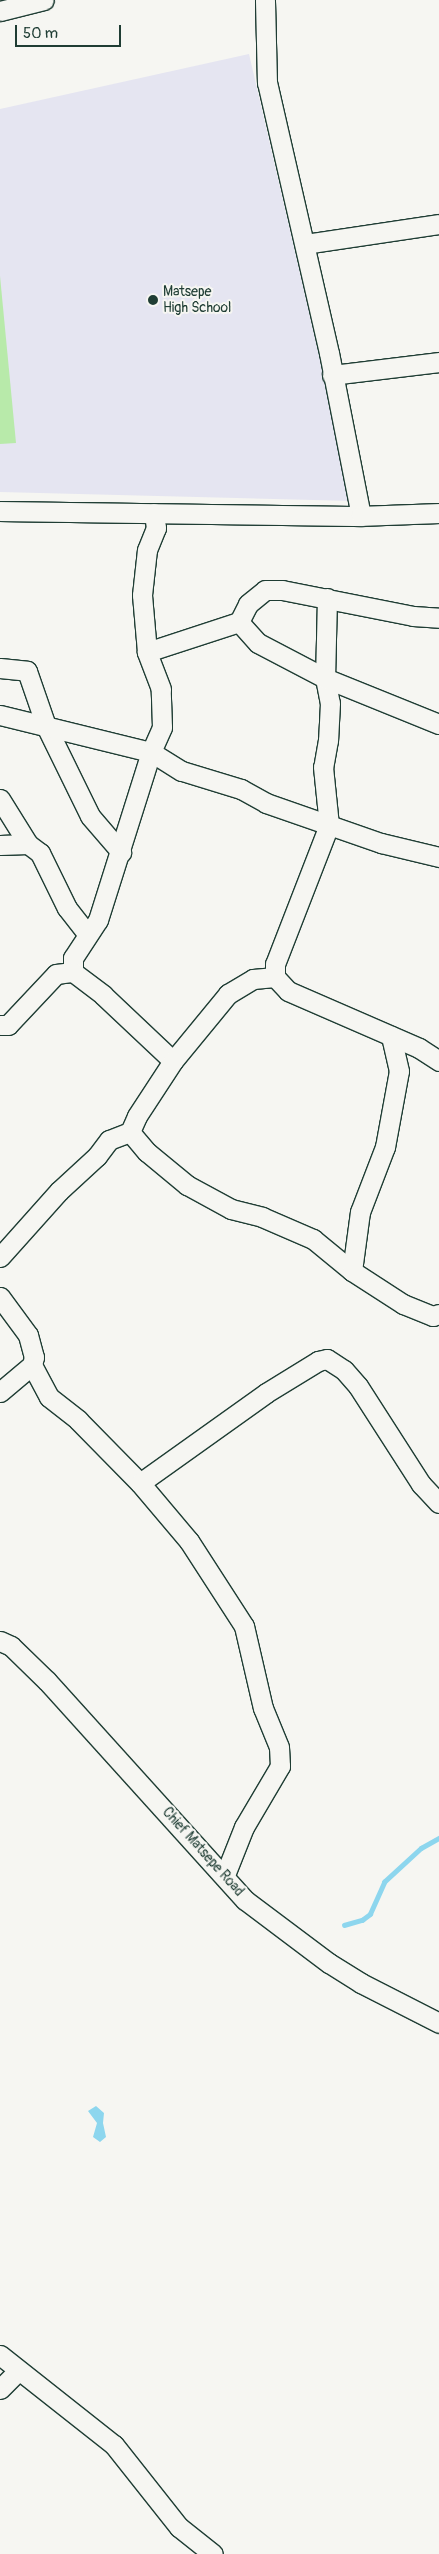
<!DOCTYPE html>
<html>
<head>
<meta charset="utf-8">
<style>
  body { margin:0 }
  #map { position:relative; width:439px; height:2554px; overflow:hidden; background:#f6f6f2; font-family:Pangolin,sans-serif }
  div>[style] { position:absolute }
  .built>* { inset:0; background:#e5e5f1 }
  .green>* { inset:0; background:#b8eaaa }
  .water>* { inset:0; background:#8dd6ee }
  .stream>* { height:4.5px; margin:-2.25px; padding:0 2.25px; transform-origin:2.25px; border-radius:2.25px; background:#8dd6ee }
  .roads { filter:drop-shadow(1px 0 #1f3d34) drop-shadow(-1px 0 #1f3d34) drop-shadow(0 1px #1f3d34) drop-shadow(0 -1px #1f3d34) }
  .minor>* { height:19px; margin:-9.5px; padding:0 9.5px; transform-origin:9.5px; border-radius:9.5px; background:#f6f6f2 }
  .dots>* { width:14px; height:14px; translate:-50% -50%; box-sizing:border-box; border:2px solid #f6f6f2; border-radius:50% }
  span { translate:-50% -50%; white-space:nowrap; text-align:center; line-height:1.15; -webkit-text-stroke:4px #f6f6f2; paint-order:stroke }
  .poi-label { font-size:14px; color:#1f3d34 }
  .left { translate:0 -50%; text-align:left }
  .street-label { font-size:14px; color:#1f3d34 }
  .scale { position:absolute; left:15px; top:25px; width:106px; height:22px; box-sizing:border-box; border:2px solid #1f3d34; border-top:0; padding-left:6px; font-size:15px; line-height:18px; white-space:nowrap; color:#1f3d34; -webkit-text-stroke:4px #f6f6f2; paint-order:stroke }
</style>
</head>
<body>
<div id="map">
  <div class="built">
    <div style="clip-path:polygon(249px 54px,353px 501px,0 492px,0 109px)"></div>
  </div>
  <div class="green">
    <div style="clip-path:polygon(0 276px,16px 443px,0 444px)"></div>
  </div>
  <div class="water">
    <div style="clip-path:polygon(96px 2106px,104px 2113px,103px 2123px,106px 2137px,100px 2142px,93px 2137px,97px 2123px,88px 2111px)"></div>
  </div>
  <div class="stream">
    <div style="left:344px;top:1925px;width:19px;rotate:-16deg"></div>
    <div style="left:362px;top:1920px;width:10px;rotate:-37deg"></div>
    <div style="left:370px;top:1914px;width:35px;rotate:-66deg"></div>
    <div style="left:384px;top:1882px;width:50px;rotate:-42.6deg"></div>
    <div style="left:421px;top:1848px;width:21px;rotate:-29deg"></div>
  </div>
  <div class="roads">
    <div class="minor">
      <div style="left:0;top:11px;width:45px;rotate:-14deg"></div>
      <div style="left:305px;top:244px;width:135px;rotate:-8.5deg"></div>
      <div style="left:332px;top:375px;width:108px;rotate:-6.9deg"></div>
      <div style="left:0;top:511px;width:361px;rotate:0.8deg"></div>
      <div style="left:361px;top:516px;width:166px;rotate:-101.1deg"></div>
      <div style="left:329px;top:353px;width:277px;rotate:-102.9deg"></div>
      <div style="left:267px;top:83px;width:83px;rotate:-91.4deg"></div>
      <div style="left:361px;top:516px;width:78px;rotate:-2.2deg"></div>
      <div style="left:327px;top:598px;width:80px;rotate:91.4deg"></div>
      <div style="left:325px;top:678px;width:25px;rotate:79deg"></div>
      <div style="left:330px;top:703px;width:37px;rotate:93deg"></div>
      <div style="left:328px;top:740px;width:27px;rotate:100deg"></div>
      <div style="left:323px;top:767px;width:58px;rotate:84.1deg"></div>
      <div style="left:329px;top:825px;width:149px;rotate:111.2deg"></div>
      <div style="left:275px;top:964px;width:13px;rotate:90deg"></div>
      <div style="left:275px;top:977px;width:19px;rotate:47deg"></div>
      <div style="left:288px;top:991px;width:143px;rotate:23.5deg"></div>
      <div style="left:419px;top:1048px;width:24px;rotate:33deg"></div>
      <div style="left:239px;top:622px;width:28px;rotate:48deg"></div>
      <div style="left:258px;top:643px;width:76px;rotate:27.6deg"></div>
      <div style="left:325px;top:678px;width:123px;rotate:22deg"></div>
      <div style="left:147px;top:652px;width:97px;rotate:-18.1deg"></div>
      <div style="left:239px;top:622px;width:20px;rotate:-63deg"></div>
      <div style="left:248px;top:604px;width:22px;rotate:-39deg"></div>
      <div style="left:265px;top:590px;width:17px"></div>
      <div style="left:282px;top:590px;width:134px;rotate:11.2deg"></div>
      <div style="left:413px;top:616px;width:26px;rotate:4deg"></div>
      <div style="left:0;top:668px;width:27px;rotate:6deg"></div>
      <div style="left:27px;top:671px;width:58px;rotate:70.9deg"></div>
      <div style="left:46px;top:726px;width:100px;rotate:63.9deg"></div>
      <div style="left:90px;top:816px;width:48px;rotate:49.3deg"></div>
      <div style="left:0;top:715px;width:155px;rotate:13.8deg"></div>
      <div style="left:151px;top:752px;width:36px;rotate:32deg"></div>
      <div style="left:182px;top:771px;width:62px;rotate:17deg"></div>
      <div style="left:241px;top:789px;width:29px;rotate:29deg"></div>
      <div style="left:266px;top:803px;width:122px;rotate:19.2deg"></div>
      <div style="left:381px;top:843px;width:60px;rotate:13.6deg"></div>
      <div style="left:0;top:799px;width:53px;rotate:58.1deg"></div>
      <div style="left:28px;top:844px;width:28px;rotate:178deg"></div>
      <div style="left:28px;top:844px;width:15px;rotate:37deg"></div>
      <div style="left:40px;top:853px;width:61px;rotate:63.9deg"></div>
      <div style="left:67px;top:908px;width:33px;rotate:52deg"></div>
      <div style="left:73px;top:972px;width:14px;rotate:-90deg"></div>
      <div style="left:73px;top:958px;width:45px;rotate:-56.7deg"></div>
      <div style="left:98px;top:920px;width:176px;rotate:-72.5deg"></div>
      <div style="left:151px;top:752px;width:27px;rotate:-66deg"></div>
      <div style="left:162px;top:727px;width:38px;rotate:-92deg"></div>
      <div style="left:161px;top:689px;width:40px;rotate:-111deg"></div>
      <div style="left:147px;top:652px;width:57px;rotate:-95deg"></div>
      <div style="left:142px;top:595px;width:45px;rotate:-83.7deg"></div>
      <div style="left:147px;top:550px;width:24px;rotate:-68deg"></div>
      <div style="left:156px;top:528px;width:15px;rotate:-98deg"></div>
      <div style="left:0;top:1025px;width:8px"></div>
      <div style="left:8px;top:1025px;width:70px;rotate:-46.7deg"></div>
      <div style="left:56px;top:974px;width:17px;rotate:-7deg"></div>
      <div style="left:73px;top:972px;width:38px;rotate:37deg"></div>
      <div style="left:103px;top:995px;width:96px;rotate:43.3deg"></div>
      <div style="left:130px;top:1132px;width:26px;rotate:50deg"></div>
      <div style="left:147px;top:1152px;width:52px;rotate:39.5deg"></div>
      <div style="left:187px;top:1185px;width:50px;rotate:28.6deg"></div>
      <div style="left:231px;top:1209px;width:32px;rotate:14deg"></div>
      <div style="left:262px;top:1217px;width:56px;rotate:23.3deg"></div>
      <div style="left:313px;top:1239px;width:50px;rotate:39.4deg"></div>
      <div style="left:352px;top:1271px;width:61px;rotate:32.9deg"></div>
      <div style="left:403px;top:1304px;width:32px;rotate:22deg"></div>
      <div style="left:433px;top:1316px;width:6px;rotate:-18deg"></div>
      <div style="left:0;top:1257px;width:89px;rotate:-48.2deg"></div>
      <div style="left:59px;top:1191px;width:52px;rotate:-42.6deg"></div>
      <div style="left:97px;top:1156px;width:20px;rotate:-53deg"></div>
      <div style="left:109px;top:1140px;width:22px;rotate:-21deg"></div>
      <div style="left:130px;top:1132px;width:17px;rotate:-66deg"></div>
      <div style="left:137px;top:1116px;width:66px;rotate:-56.8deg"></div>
      <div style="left:173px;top:1061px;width:87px;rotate:-50.6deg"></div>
      <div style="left:228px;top:994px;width:29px;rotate:-31deg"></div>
      <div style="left:253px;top:979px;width:22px;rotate:-5deg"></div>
      <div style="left:352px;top:1271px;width:60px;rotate:-82.3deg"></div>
      <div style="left:360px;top:1212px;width:70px;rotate:-69deg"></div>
      <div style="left:385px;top:1147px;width:77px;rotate:-79.6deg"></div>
      <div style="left:399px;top:1071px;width:36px;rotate:-103deg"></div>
      <div style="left:0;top:1297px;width:47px;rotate:53.6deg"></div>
      <div style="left:28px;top:1335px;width:23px;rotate:75deg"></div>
      <div style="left:34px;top:1357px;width:8px;rotate:104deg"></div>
      <div style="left:32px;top:1365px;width:42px;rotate:139.8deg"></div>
      <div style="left:32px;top:1365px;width:36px;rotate:62deg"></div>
      <div style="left:49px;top:1397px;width:37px;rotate:38deg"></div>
      <div style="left:78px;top:1420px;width:88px;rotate:45.5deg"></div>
      <div style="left:140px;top:1483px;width:155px;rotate:-35.5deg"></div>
      <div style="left:266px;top:1393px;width:61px;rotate:-31.6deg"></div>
      <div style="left:318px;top:1361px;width:9px;rotate:-13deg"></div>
      <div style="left:327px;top:1359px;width:20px;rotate:33deg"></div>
      <div style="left:344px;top:1370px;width:21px;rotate:49deg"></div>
      <div style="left:358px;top:1386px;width:117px;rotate:57.3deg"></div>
      <div style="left:421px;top:1484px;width:26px;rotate:47deg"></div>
      <div style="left:140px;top:1483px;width:76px;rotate:49.8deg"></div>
      <div style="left:189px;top:1541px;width:101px;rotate:57.1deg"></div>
      <div style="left:244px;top:1626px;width:84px;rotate:77deg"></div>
      <div style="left:263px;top:1708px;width:42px;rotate:67.7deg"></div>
      <div style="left:279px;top:1747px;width:19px;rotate:87deg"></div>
      <div style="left:280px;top:1766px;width:71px;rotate:120.5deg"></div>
      <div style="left:244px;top:1827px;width:52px;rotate:111.6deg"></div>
      <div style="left:0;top:1641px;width:12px;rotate:24deg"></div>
      <div style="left:11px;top:1646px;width:50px;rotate:44.2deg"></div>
      <div style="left:47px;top:1681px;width:295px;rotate:47.9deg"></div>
      <div style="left:245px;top:1900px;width:105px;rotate:36.9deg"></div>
      <div style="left:329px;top:1963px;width:38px;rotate:32deg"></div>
      <div style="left:361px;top:1983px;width:88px;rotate:27.1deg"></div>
      <div style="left:0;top:2355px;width:145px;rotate:38.3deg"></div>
      <div style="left:114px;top:2445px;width:105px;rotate:51.6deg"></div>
      <div style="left:179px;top:2527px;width:43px;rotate:38.5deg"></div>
      <div style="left:0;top:2389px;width:25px;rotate:-45deg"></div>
    </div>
  </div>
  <div class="dots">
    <div style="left:153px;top:300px;background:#1f3d34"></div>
  </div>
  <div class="poi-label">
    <span class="left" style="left:163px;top:300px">Matsepe<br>High School</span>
  </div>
  <div class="street-label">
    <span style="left:203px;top:1852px;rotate:48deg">Chief Matsepe Road</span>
  </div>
  <div class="scale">50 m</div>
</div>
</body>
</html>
